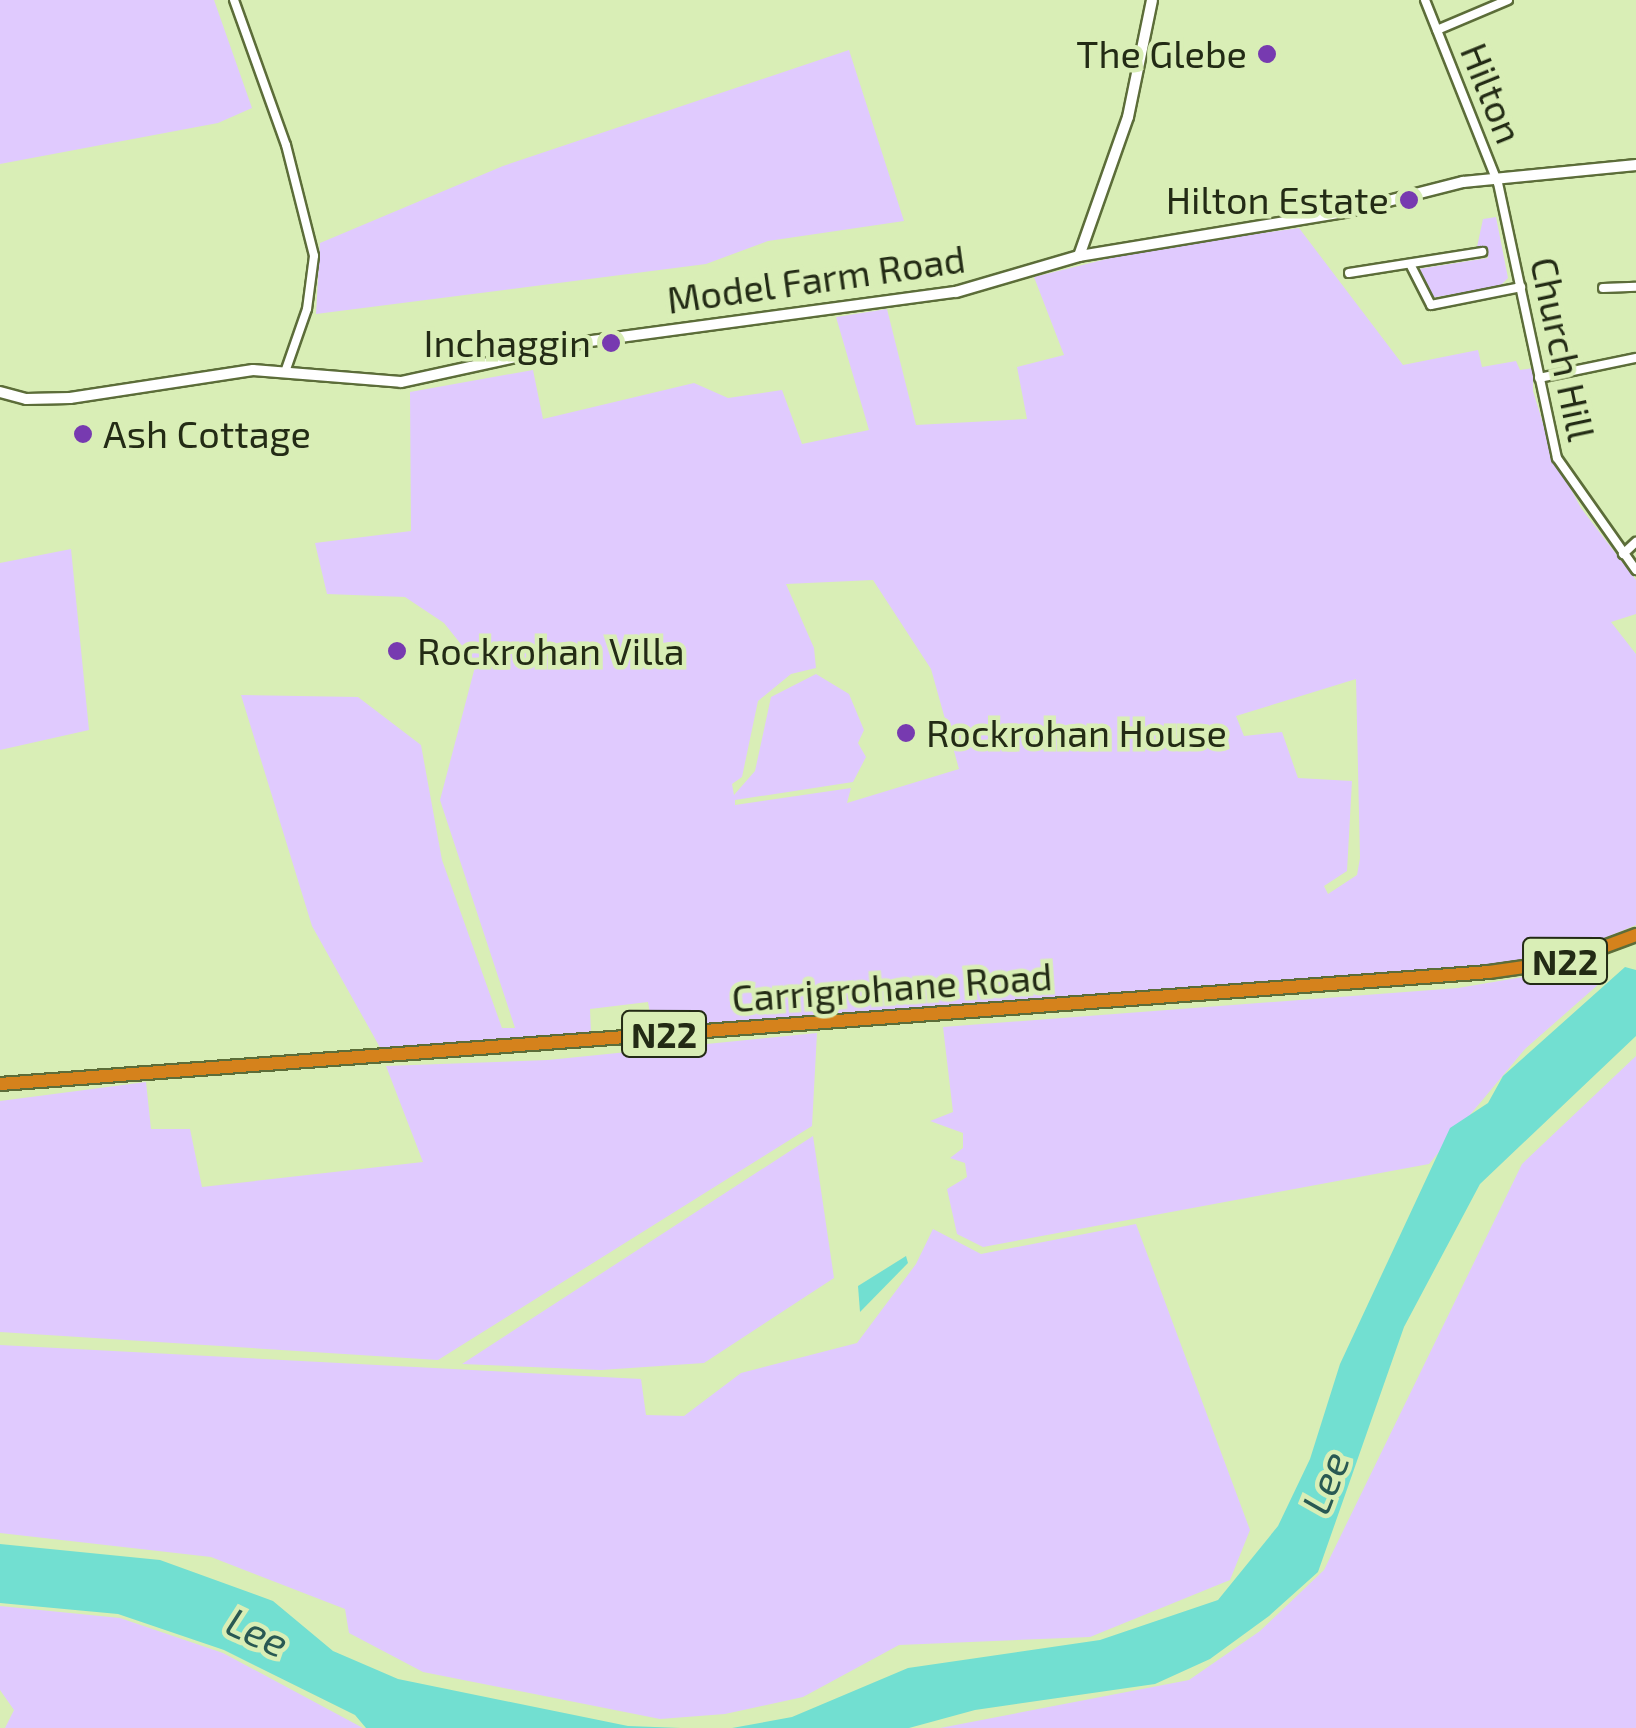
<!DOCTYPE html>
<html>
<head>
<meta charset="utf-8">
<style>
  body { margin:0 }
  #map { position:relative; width:1636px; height:1728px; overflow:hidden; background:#d9eeb6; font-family:"Exo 2",sans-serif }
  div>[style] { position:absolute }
  .green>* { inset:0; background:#e0cafe }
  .water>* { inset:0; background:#72dfd1 }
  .roads { filter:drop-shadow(2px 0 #5c6d39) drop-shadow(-2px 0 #5c6d39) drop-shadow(0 2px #5c6d39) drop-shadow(0 -2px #5c6d39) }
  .street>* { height:8px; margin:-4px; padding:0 4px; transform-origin:4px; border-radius:4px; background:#fff }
  .secondary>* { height:10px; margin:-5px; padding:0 5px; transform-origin:5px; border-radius:5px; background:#fff }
  .highway>* { height:12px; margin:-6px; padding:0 6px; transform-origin:6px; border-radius:6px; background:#d5821c }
  .dots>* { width:28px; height:28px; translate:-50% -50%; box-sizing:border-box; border:5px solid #d9eeb6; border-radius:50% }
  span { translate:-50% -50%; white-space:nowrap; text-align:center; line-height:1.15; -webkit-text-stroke:9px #d9eeb6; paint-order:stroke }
  .shield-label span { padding:2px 8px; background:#d9eeb6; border:2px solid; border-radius:8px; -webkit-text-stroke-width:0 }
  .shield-label { font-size:35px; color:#232b15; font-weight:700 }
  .poi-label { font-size:38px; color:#232b15 }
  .right { translate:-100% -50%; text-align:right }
  .left { translate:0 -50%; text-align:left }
  .street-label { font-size:38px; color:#232b15 }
  .water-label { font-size:40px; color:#295953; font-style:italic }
</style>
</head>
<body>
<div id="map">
  <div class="green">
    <div style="clip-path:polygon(0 0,214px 0,252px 108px,218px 123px,0 164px)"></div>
    <div style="clip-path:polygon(849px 50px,904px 221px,768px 241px,706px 264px,316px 314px,320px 243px,503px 166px)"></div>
    <div style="clip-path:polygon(1496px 217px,1508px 278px,1499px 287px,1430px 298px,1418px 269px,1488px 258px,1486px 247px,1477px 247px,1483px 219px)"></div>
    <div style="clip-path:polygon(evenodd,1299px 228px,1403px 365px,1478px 350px,1482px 367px,1516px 361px,1520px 370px,1533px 368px,1533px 391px,1553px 456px,1581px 508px,1636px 580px,1636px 614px,1611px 622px,1636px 654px,1636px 925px,1578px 949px,1499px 966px,653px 1029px,648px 1002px,590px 1009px,591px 1032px,382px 1051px,312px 926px,241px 695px,358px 697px,421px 745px,442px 860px,502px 1028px,515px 1028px,440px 800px,476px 663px,444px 623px,405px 597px,327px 594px,315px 543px,411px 531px,410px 392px,533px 370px,543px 419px,694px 383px,728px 398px,782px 390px,802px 444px,869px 430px,836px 317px,887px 309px,916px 425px,1027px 419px,1017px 367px,1064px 355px,1034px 277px,1151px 248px,1299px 228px,873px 580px,931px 669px,959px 769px,847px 803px,851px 788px,735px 805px,735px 800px,853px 782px,866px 757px,858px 743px,864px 730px,849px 694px,816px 674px,771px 697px,755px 771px,734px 795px,732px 784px,742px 777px,758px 701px,791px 674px,816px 668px,814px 648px,786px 584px,873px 580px,1299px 228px,1356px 679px,1360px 858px,1357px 875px,1328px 894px,1324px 886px,1347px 871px,1352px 781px,1298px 778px,1282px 732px,1244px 736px,1236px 716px,1356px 679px)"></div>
    <div style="clip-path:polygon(71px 549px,89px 730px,0 750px,0 563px)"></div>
    <div style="clip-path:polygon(1583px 967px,1600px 983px,1525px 1049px,1429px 1164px,983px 1247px,957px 1234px,947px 1189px,967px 1177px,965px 1163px,950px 1158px,963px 1148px,963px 1133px,930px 1121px,953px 1112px,943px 1027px,1458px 988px)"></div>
    <div style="clip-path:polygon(817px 1033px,812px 1126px,438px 1360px,0 1332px,0 1101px,146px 1082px,151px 1129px,190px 1129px,202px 1187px,423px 1162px,386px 1066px,548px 1060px)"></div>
    <div style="clip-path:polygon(1636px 1056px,1636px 1728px,940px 1728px,1189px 1680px,1260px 1631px,1324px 1570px,1522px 1164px)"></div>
    <div style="clip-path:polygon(813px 1136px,834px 1278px,704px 1363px,601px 1370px,462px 1364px)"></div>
    <div style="clip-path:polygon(1136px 1224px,1250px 1530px,1230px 1580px,1090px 1637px,899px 1645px,803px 1697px,725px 1714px,660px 1719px,423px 1672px,349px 1633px,345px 1609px,211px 1557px,0 1533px,0 1345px,641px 1379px,646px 1415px,684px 1416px,741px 1373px,857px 1343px,916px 1264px,933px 1229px,981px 1254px)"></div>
    <div style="clip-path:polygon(0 1606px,120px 1618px,223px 1653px,363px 1728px,5px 1728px,14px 1710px,0 1690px)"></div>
  </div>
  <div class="water">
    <div style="clip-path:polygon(1625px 967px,1636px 970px,1636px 1036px,1480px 1184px,1404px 1327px,1318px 1572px,1269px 1616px,1210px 1659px,1155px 1684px,975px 1710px,909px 1728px,732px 1728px,792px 1717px,908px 1668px,1100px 1640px,1218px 1600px,1278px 1526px,1310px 1459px,1340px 1364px,1450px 1128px,1488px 1103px,1503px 1076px)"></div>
    <div style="clip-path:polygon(906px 1256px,908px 1263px,860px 1312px,858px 1286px)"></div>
    <div style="clip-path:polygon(0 1544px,160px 1560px,273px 1601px,333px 1651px,398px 1679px,628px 1726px,681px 1728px,366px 1728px,355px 1715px,224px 1650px,118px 1614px,0 1603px)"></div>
  </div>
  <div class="roads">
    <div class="street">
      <div style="left:234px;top:0;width:154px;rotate:70.3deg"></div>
      <div style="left:286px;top:145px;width:114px;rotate:75.8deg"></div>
      <div style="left:314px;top:256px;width:53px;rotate:97.5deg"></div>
      <div style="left:307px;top:309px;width:67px;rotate:109.2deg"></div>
      <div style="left:1425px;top:0;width:197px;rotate:68.3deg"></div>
      <div style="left:1498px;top:183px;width:281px;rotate:77.9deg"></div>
      <div style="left:1557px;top:458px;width:137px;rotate:54.8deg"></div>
      <div style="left:1437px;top:30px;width:77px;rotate:-22.9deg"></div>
      <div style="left:1410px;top:264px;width:46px;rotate:62.9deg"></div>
      <div style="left:1431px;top:305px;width:92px;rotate:-11.3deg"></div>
      <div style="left:1349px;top:273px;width:135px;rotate:-9deg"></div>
      <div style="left:1603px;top:288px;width:33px;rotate:-2deg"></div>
      <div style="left:1539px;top:378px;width:99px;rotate:-11.7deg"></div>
      <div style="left:1623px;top:554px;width:18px;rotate:-43deg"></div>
    </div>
    <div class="secondary">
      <div style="left:1079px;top:256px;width:147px;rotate:-70.6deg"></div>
      <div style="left:1128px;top:117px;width:119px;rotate:-78.4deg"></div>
      <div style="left:0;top:392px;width:27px;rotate:15deg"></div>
      <div style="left:26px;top:399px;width:44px;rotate:-1.3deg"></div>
      <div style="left:70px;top:398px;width:185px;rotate:-8.7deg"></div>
      <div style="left:253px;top:370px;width:148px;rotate:4.6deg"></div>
      <div style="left:401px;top:382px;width:187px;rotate:-12.3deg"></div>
      <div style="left:584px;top:342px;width:375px;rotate:-7.7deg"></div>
      <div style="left:956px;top:292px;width:128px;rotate:-16.3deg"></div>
      <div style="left:1079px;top:256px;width:270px;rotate:-9.4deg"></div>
      <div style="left:1345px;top:212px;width:122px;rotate:-14.3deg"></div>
      <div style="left:1463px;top:182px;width:174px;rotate:-5.6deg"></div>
    </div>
    <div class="highway">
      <div style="left:0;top:1084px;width:1493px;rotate:-4.3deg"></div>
      <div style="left:1489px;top:972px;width:78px;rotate:-8.1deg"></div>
      <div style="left:1566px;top:961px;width:75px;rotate:-20.4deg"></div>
    </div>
  </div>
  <div class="dots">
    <div style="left:1267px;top:54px;background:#773ab0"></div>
    <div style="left:1409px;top:200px;background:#773ab0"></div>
    <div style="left:611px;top:343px;background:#773ab0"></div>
    <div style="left:83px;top:434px;background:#773ab0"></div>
    <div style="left:397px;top:651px;background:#773ab0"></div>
    <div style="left:906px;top:733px;background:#773ab0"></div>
  </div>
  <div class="shield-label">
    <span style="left:1565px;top:961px">N22</span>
    <span style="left:664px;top:1034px">N22</span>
  </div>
  <div class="poi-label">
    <span class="right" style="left:1247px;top:54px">The Glebe</span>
    <span class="right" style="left:1389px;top:200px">Hilton Estate</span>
    <span class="right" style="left:591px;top:343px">Inchaggin</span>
    <span class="left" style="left:103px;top:434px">Ash Cottage</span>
    <span class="left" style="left:417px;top:651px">Rockrohan Villa</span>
    <span class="left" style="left:926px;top:733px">Rockrohan House</span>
  </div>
  <div class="street-label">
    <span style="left:1492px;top:93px;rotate:68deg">Hilton</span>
    <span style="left:816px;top:279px;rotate:-8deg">Model Farm Road</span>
    <span style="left:1563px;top:349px;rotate:78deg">Church Hill</span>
    <span style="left:892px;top:987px;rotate:-4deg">Carrigrohane Road</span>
  </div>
  <div class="water-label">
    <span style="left:1324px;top:1482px;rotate:-68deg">Lee</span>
    <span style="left:258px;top:1631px;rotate:25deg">Lee</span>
  </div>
</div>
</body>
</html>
